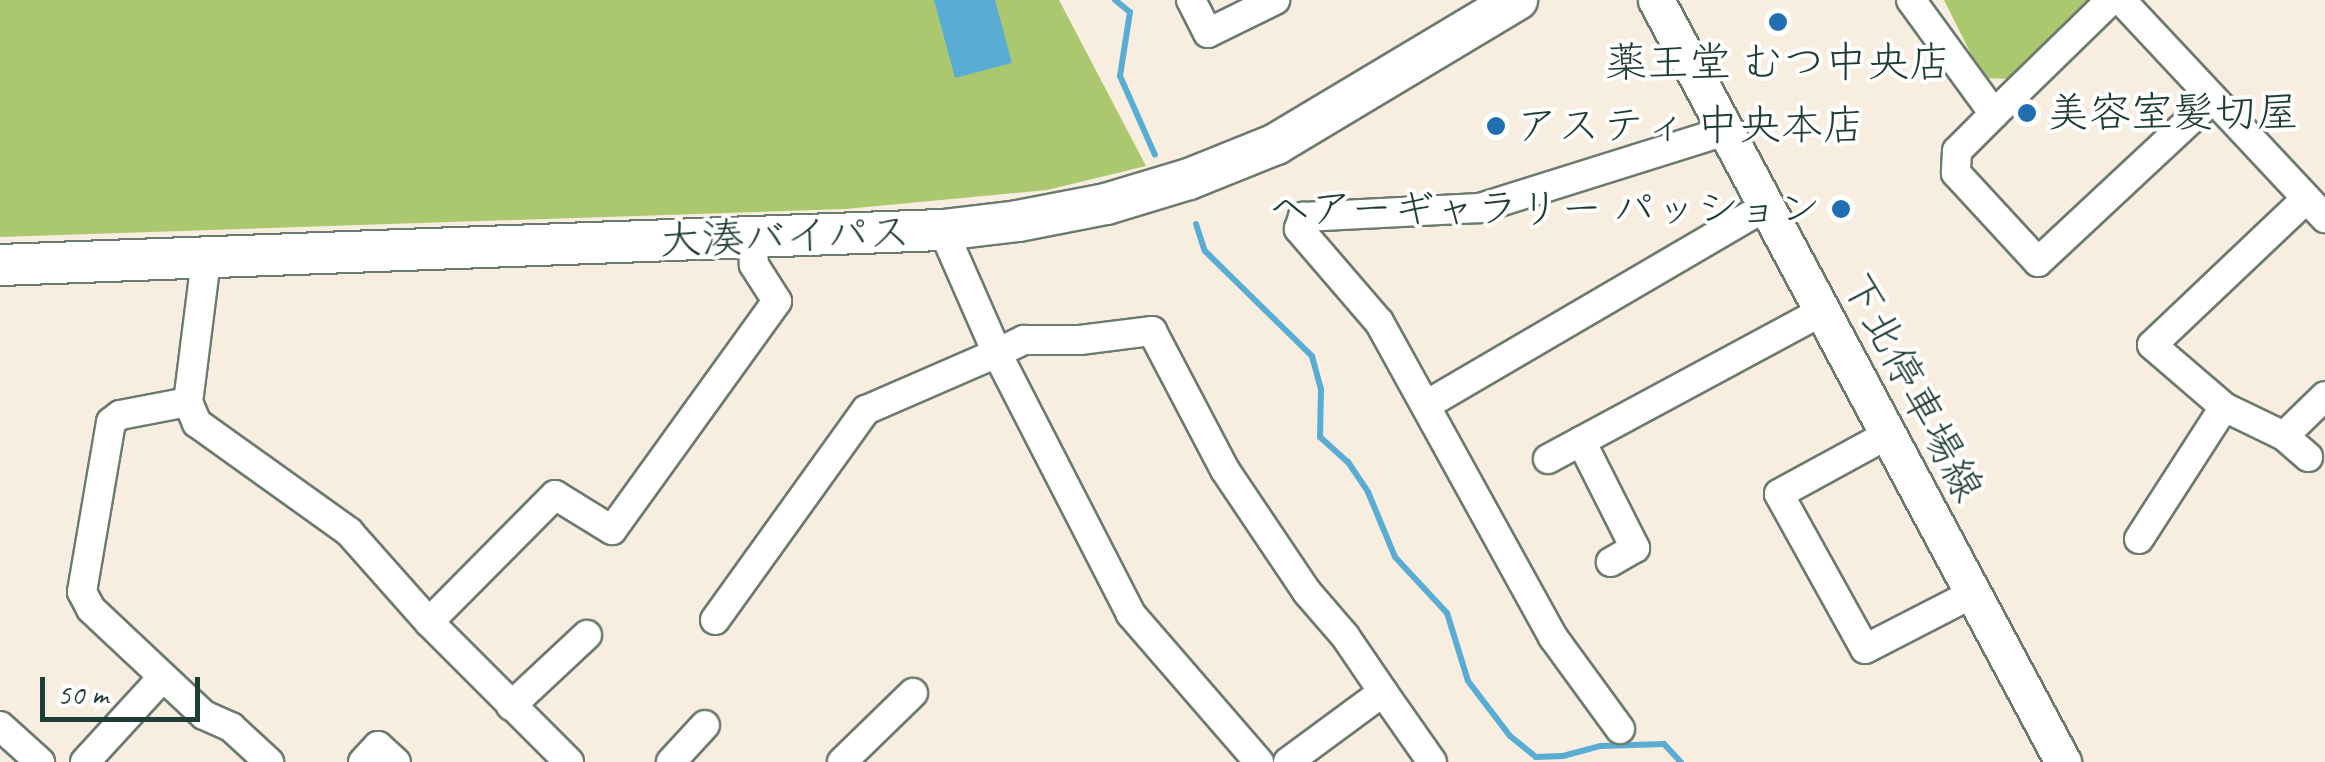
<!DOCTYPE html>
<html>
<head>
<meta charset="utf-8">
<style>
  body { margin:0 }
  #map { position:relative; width:2325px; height:762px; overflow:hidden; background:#f8eedf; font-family:Caveat,"Klee One",sans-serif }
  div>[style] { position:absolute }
  .green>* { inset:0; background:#acc86e }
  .water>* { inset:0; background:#59add5 }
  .stream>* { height:6px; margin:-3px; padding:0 3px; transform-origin:3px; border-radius:3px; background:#59add5 }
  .roads { filter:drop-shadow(2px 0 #6b7b70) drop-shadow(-2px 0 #6b7b70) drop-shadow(0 2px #6b7b70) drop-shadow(0 -2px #6b7b70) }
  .minor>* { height:28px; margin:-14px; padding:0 14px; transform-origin:14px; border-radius:14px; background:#fff }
  .major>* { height:35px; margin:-17.5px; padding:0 17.5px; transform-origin:17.5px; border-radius:17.5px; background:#fff }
  .highway>* { height:40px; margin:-20px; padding:0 20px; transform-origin:20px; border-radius:20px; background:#fff }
  .dots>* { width:28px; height:28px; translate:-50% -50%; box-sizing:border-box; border:5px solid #fff; border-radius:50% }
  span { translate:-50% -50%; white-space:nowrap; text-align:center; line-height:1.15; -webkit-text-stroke:8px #fff; paint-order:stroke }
  .poi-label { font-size:42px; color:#1f3d34 }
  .left { translate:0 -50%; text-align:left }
  .right { translate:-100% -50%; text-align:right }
  .street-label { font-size:42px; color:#1f3d34 }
  .scale { position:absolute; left:40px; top:677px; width:160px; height:45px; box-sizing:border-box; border:5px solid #1f3d34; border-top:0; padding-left:12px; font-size:30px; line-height:35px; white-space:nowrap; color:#1f3d34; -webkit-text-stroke:8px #fff; paint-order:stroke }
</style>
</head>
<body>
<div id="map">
  <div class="green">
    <div style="clip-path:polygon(0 0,1059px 0,1146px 166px,1047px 190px,845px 209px,0 237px)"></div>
    <div style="clip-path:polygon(1944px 0,2091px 0,2091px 8px,2012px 79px,1983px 78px)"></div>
  </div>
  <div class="water">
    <div style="clip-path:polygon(934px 0,995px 0,1012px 63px,955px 78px)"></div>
  </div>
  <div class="stream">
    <div style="left:1115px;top:0;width:19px;rotate:39deg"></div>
    <div style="left:1130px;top:12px;width:65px;rotate:98.9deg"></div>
    <div style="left:1120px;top:76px;width:86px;rotate:66.1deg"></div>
    <div style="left:1196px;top:224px;width:28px;rotate:72deg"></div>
    <div style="left:1205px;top:251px;width:150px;rotate:44.5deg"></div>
    <div style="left:1312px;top:356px;width:34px;rotate:75deg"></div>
    <div style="left:1321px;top:389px;width:48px;rotate:91.2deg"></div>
    <div style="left:1320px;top:437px;width:38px;rotate:42deg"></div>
    <div style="left:1348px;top:462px;width:36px;rotate:56deg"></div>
    <div style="left:1368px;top:492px;width:70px;rotate:67.4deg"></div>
    <div style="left:1395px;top:557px;width:76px;rotate:47.1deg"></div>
    <div style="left:1447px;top:613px;width:71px;rotate:72.8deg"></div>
    <div style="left:1468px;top:681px;width:69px;rotate:52.6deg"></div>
    <div style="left:1510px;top:736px;width:33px;rotate:39deg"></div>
    <div style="left:1536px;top:757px;width:27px;rotate:-2deg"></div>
    <div style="left:1563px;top:756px;width:39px;rotate:-15deg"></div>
    <div style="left:1601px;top:746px;width:63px;rotate:-1.8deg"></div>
    <div style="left:1664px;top:744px;width:25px;rotate:47deg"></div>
  </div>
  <div class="roads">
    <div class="minor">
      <div style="left:1191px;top:0;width:37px;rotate:63deg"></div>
      <div style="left:1208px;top:33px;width:75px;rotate:-26.2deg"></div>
      <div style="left:1911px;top:0;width:141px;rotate:53.9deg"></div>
      <div style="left:1994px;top:114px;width:52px;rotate:135deg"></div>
      <div style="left:1957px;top:151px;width:22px;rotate:93deg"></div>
      <div style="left:1956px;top:173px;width:121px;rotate:47.3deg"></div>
      <div style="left:2038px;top:262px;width:239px;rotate:-43deg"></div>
      <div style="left:2121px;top:0;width:299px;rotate:46.9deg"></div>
      <div style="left:1994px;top:114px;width:163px;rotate:-44.3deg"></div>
      <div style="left:2306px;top:199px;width:212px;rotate:136.5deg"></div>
      <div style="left:2152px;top:345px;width:95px;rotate:40.7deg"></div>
      <div style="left:2224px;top:407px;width:67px;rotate:25.8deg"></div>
      <div style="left:2284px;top:436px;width:32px;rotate:41deg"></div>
      <div style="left:206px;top:260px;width:143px;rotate:97.2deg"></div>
      <div style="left:188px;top:402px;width:23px;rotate:67deg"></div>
      <div style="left:197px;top:423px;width:187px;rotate:35.6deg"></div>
      <div style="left:349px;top:532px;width:120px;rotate:48.4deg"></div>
      <div style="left:429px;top:622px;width:198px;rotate:45deg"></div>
      <div style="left:188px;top:402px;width:69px;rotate:169.2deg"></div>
      <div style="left:120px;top:415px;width:11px;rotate:142deg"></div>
      <div style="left:111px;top:422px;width:172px;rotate:99.7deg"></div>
      <div style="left:82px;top:592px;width:19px;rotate:62deg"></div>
      <div style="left:91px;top:609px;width:155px;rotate:43.2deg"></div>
      <div style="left:204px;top:715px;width:30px;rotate:24deg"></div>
      <div style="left:231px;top:727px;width:52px;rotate:42.6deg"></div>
      <div style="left:1426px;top:405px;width:393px;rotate:-30.3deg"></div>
      <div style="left:1887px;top:435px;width:123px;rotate:151.4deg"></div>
      <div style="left:1779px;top:494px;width:177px;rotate:61deg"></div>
      <div style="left:1865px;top:649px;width:120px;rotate:-27.2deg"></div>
      <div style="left:2284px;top:436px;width:57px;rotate:-44.3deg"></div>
      <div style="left:1581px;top:441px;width:120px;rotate:63.2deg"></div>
      <div style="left:1635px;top:548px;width:28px;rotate:150deg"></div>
      <div style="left:1548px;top:459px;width:310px;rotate:-28.3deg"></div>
      <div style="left:2139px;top:539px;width:157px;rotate:-57.2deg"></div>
      <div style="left:715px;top:620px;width:259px;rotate:-54.3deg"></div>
      <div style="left:866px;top:410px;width:143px;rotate:-23.5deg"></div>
      <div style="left:997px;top:353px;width:134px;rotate:-113.7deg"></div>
      <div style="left:429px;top:622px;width:179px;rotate:-45.2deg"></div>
      <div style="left:555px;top:495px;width:67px;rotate:31.6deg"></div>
      <div style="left:612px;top:530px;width:282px;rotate:-54.2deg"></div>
      <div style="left:777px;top:301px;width:43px;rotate:-122.6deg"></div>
      <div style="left:754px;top:265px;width:27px;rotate:-94deg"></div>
      <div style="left:1383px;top:692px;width:85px;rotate:55deg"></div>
      <div style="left:511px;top:706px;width:104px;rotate:-43.1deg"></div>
      <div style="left:0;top:726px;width:54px;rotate:42deg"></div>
      <div style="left:1620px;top:729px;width:114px;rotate:-126.1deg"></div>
      <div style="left:1553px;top:637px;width:360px;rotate:-118.9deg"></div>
      <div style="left:1379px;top:322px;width:123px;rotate:-130.7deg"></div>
      <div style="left:1299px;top:229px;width:13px;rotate:-72deg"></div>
      <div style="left:1303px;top:217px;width:177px;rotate:-2.9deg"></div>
      <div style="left:1480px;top:208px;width:257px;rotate:-17.4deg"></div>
      <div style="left:85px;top:762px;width:115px;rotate:-47.5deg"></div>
      <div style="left:363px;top:762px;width:22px;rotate:-47deg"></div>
      <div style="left:378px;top:746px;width:24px;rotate:42deg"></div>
      <div style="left:671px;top:762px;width:50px;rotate:-47.4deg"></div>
      <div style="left:842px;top:762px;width:99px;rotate:-44.2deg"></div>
      <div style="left:1259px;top:762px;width:196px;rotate:-130.9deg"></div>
      <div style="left:1131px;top:614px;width:293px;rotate:-117.2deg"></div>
      <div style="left:997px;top:353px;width:30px;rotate:-26deg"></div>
      <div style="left:1024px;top:340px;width:56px"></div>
      <div style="left:1080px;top:340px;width:73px;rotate:-7.1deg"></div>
      <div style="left:1152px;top:331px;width:157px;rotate:62.3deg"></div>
      <div style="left:1225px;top:470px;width:147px;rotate:56.1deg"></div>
      <div style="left:1307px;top:592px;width:58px;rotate:49.2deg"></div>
      <div style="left:1345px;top:636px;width:68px;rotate:55.8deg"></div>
      <div style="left:1383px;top:692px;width:118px;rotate:143.6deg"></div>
    </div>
    <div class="major">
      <div style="left:1656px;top:0;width:864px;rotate:61.89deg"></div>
    </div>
    <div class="highway">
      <div style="left:0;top:265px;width:944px;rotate:-2.13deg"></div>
      <div style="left:943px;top:230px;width:76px;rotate:-6.8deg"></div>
      <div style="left:1018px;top:221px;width:90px;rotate:-10.9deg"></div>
      <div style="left:1106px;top:204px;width:87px;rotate:-16.8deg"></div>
      <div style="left:1189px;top:179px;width:94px;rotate:-21.9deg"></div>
      <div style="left:1276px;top:144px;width:281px;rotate:-30.9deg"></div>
    </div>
  </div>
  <div class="dots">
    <div style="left:1778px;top:22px;background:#1f6fb2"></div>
    <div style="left:2027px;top:113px;background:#1f6fb2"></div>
    <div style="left:1496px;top:126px;background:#1f6fb2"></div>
    <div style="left:1841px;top:209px;background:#1f6fb2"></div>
  </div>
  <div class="poi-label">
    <span style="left:1778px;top:63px">薬王堂 むつ中央店</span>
    <span class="left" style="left:2047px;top:113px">美容室髪切屋</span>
    <span class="left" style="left:1516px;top:126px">アスティ 中央本店</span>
    <span class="right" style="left:1821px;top:209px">ヘアーギャラリー パッション</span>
  </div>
  <div class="street-label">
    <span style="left:785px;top:237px;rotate:-2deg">大湊バイパス</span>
    <span style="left:1912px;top:387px;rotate:62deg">下北停車場線</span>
  </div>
  <div class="scale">50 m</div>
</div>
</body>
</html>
